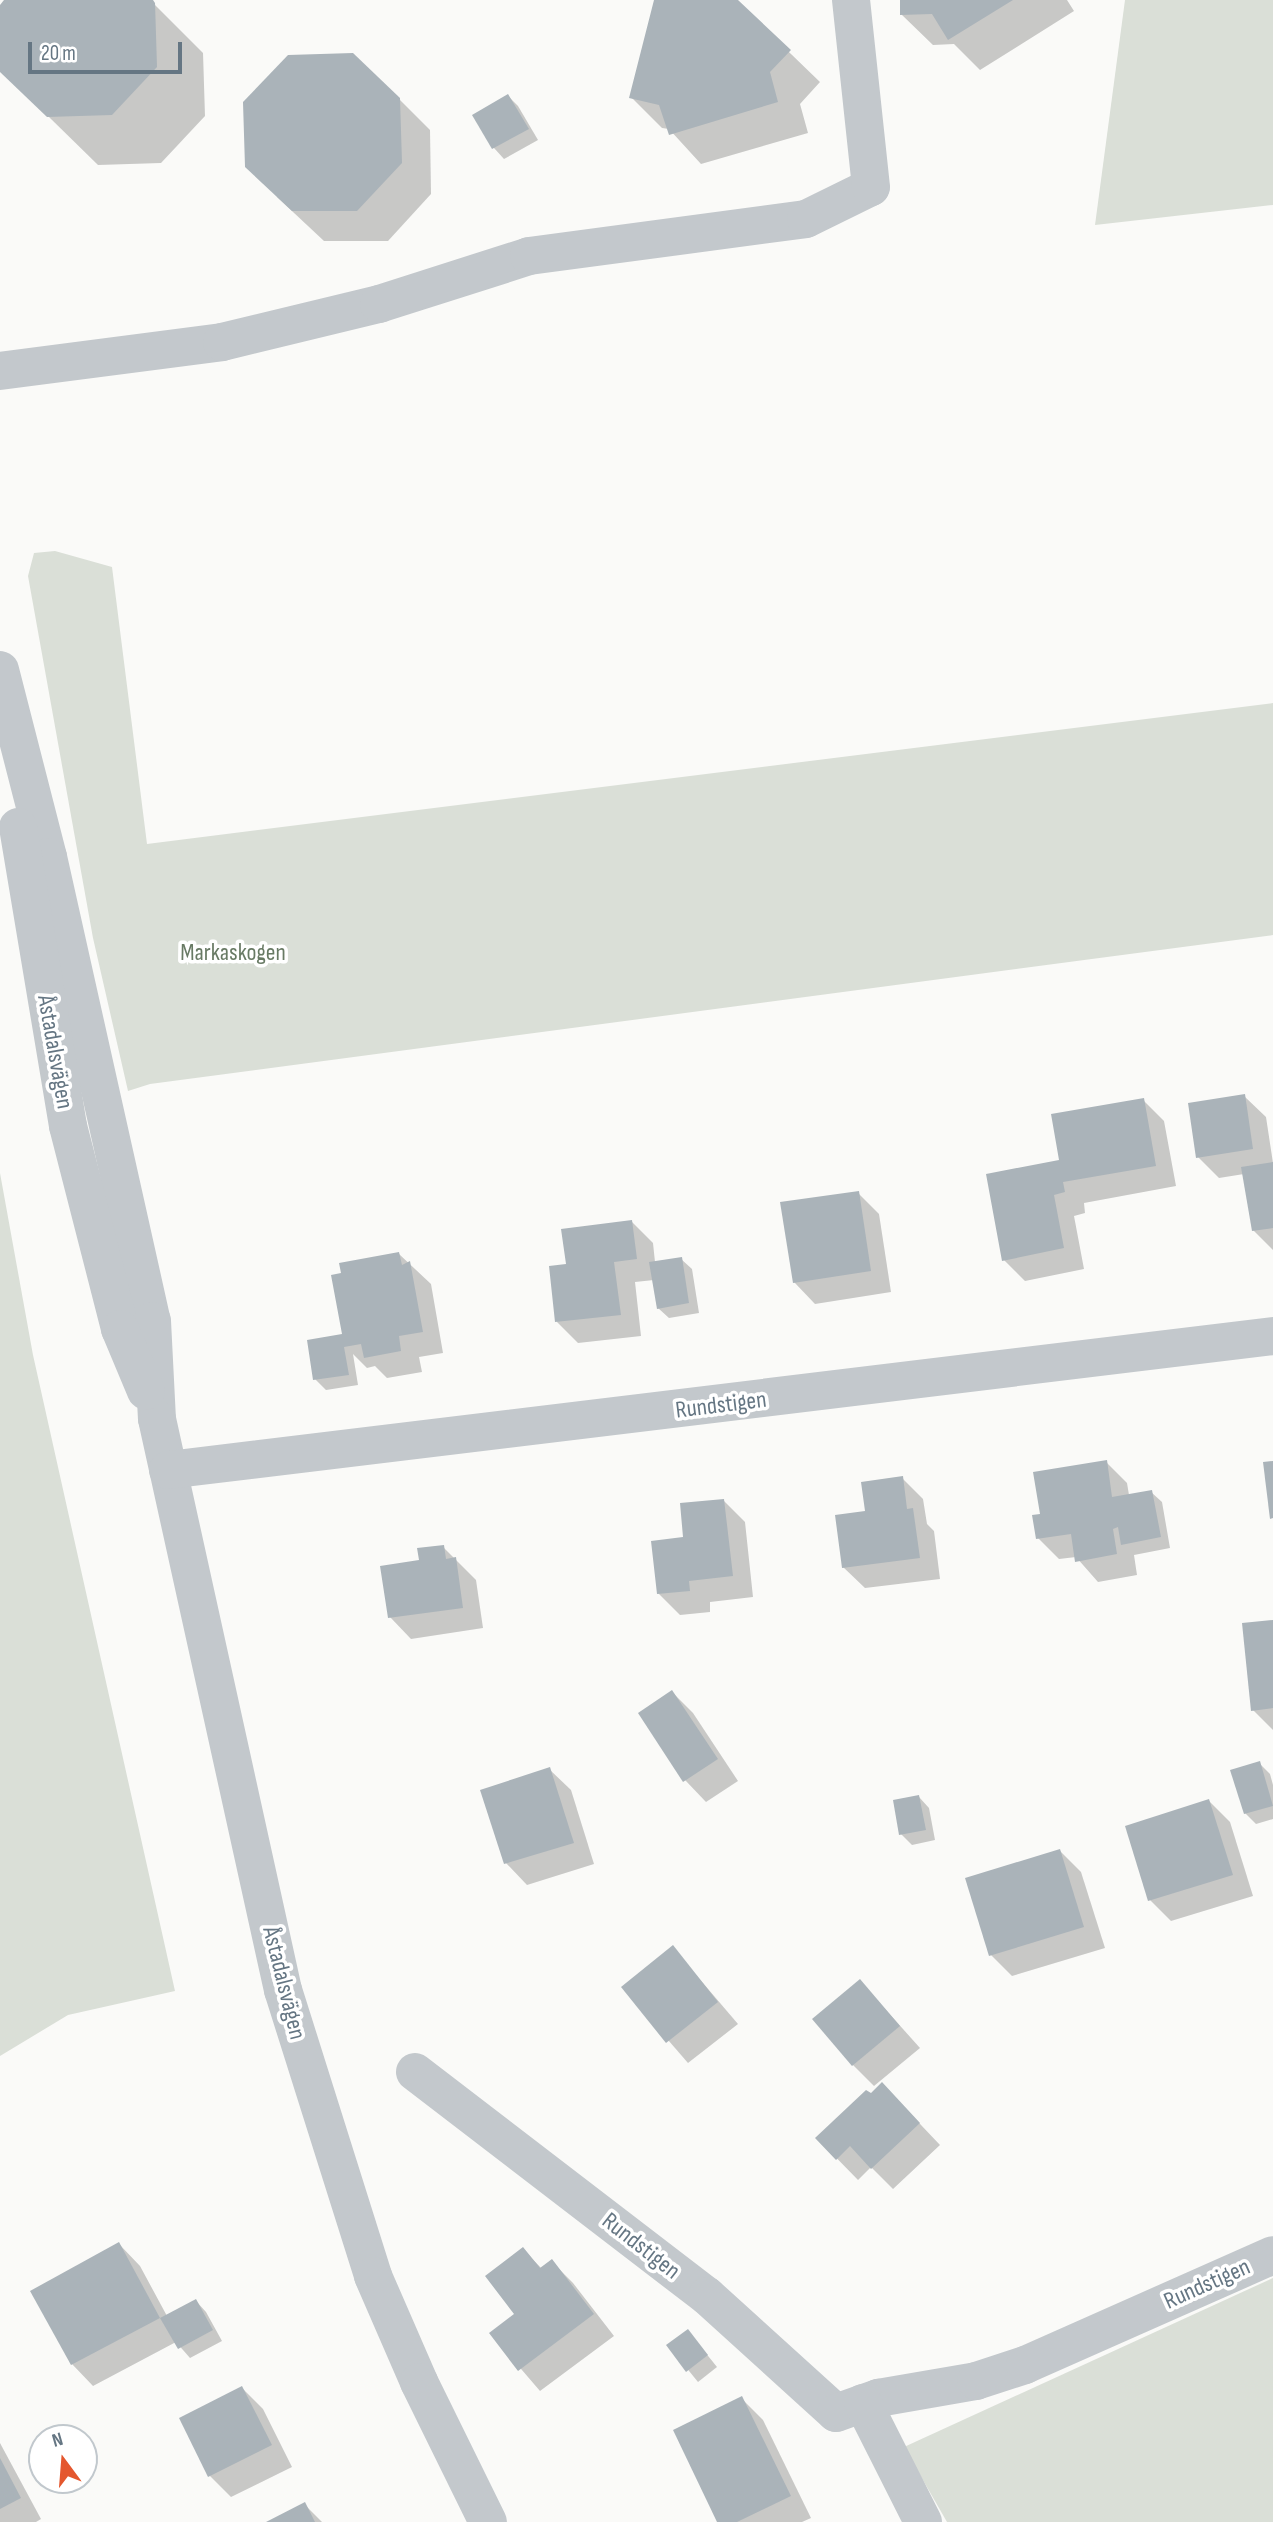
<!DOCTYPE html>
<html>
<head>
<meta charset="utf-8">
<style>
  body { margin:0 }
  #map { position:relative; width:1273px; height:2522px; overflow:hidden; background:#fafaf8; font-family:"Sofia Sans Condensed",sans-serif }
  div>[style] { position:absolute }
  .green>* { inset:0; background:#dadfd7 }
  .shadow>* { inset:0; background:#0003 }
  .building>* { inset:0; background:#aab3b9 }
  .street>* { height:38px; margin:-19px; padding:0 19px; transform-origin:19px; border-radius:19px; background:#c3c8cc }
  span { translate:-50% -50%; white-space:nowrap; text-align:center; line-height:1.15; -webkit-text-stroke:7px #fff; paint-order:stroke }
  .park-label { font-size:24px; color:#687a64 }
  .street-label { font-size:24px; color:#657683 }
  .north { position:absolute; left:28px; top:2424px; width:70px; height:70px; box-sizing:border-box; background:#fff; border:2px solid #c1c8cd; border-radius:50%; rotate:344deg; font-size:19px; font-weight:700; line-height:28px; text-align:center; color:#657683 }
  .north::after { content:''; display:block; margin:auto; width:24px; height:32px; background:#e4572e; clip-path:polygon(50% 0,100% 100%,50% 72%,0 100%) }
  .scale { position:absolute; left:28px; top:42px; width:154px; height:32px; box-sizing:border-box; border:4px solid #657683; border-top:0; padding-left:9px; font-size:21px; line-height:24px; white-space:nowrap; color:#657683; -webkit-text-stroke:5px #fff; paint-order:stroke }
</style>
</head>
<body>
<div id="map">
  <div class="green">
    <div style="clip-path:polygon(1125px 0,1273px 0,1273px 205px,1095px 225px)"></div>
    <div style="clip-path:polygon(55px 551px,112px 567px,147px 844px,1273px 703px,1273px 935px,150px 1084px,128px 1091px,93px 938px,28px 576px,34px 553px)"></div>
    <div style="clip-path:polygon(0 1173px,33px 1355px,175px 1991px,68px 2015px,0 2056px)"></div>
    <div style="clip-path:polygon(1273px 2278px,1273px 2522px,947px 2522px,904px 2447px)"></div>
  </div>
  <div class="shadow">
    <div style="clip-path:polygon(7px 0,150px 0,203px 53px,205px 116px,161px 163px,98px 165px,2px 71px)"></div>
    <div style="clip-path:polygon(655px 0,735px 0,820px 82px,800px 104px,808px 133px,701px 164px,669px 129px,662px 128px,631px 97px)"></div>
    <div style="clip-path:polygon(902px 0,1067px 0,1074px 11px,980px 70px,954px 44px,933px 45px,902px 15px)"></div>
    <div style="clip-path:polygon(508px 96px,518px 106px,538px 140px,504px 159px,494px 148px,475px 115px)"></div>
    <div style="clip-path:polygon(399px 99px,430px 130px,431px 194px,388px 241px,324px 241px,277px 197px)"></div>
    <div style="clip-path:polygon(1244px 1096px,1266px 1117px,1273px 1163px,1273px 1250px,1253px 1230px,1244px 1174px,1219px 1178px,1198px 1157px)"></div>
    <div style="clip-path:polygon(1143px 1100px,1164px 1121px,1176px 1186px,1084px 1203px,1085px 1213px,1074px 1216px,1084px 1269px,1025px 1281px,1004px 1260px,1061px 1162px)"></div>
    <div style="clip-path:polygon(858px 1193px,879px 1214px,891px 1292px,815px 1304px,794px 1282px)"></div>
    <div style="clip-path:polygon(632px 1222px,653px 1243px,655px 1262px,681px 1259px,692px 1269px,699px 1313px,669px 1318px,658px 1308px,654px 1280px,635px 1282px,641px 1336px,578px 1343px,557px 1322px,568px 1266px)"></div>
    <div style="clip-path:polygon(399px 1254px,431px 1284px,443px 1353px,419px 1357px,422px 1372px,387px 1378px,375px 1366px,367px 1368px,353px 1354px,358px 1385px,326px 1390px,315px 1379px)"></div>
    <div style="clip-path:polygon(1106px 1462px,1127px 1483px,1129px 1495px,1151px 1492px,1162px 1502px,1170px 1548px,1134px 1555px,1137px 1575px,1098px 1582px,1076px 1557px,1059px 1559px,1038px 1538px,1042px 1515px)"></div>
    <div style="clip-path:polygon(902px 1478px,923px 1499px,927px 1524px,934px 1531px,940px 1579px,865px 1588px,843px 1567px,867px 1513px)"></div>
    <div style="clip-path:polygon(724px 1501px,745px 1522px,753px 1597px,710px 1602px,710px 1612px,680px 1615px,658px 1593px,685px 1539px)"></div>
    <div style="clip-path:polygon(443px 1547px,476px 1580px,483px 1628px,411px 1639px,390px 1617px,421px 1562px)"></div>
    <div style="clip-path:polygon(1273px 1621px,1273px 1730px,1253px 1710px)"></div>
    <div style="clip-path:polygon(672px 1692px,693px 1713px,738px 1781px,706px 1802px,685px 1780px)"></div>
    <div style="clip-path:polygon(1259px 1763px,1270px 1774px,1273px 1785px,1273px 1819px,1256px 1824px,1245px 1813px)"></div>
    <div style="clip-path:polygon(549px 1769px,571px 1790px,594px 1864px,527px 1885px,506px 1863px)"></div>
    <div style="clip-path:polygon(919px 1797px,929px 1808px,935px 1840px,912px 1845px,901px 1834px)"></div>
    <div style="clip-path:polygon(1209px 1801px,1230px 1822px,1253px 1896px,1171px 1921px,1150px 1900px)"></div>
    <div style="clip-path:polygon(1060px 1851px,1081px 1872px,1105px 1948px,1012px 1976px,991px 1955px)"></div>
    <div style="clip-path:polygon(673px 1948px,738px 2024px,688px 2063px,623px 1988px)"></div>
    <div style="clip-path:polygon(860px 1981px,920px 2048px,874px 2086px,853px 2065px)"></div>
    <div style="clip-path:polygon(903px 2106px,940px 2145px,893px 2189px,871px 2167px,858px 2180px,817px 2138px)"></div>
    <div style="clip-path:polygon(119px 2244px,140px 2266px,167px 2316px,196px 2301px,206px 2312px,222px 2341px,190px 2358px,176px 2342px,93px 2386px,72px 2364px)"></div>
    <div style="clip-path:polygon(523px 2249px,542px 2269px,552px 2262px,573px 2283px,614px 2336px,540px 2391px,491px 2334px,517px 2315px)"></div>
    <div style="clip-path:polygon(688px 2331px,717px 2367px,698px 2382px,668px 2345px)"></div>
    <div style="clip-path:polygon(242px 2388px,263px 2409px,292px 2467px,231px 2497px,210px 2476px)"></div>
    <div style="clip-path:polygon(742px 2399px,763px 2420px,811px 2518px,802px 2522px,719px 2522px)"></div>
    <div style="clip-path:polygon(0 2443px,41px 2519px,36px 2522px,0 2522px)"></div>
    <div style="clip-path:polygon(304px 2504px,322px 2522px,270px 2522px)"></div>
  </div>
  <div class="building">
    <div style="clip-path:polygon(4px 0,153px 0,155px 3px,157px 67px,112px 115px,47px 117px,0 72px,0 5px)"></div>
    <div style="clip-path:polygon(654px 0,738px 0,791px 50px,770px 72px,778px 102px,669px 135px,659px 105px,629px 98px)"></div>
    <div style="clip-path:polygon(900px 0,1013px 0,948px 40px,932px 14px,900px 15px)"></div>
    <div style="clip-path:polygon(353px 53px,400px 98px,402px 163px,357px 211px,292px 211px,245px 167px,243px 102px,288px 55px)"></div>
    <div style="clip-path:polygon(508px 94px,529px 129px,492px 149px,472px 115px)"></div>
    <div style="clip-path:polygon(1245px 1094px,1253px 1149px,1196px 1158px,1188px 1103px)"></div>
    <div style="clip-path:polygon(1144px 1098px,1156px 1166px,1063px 1182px,1065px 1192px,1054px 1195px,1064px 1248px,1002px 1261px,986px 1174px,1059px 1160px,1051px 1114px)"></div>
    <div style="clip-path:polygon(1273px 1162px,1273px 1228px,1252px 1231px,1241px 1167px)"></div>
    <div style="clip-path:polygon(859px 1191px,871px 1271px,793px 1283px,780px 1202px)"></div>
    <div style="clip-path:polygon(632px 1220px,637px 1259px,614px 1262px,621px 1315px,555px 1322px,549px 1266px,566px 1264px,561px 1229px)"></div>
    <div style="clip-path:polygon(399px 1252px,402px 1265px,410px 1261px,423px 1332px,399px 1336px,401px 1351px,364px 1358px,361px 1344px,344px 1347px,349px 1375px,313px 1380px,307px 1340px,342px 1334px,331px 1275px,341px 1273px,339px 1263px)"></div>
    <div style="clip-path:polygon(682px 1257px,689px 1303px,657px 1309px,649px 1262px)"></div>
    <div style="clip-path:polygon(1107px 1460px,1112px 1497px,1152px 1490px,1161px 1537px,1121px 1545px,1118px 1527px,1113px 1529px,1117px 1554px,1075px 1562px,1071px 1534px,1036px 1539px,1032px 1515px,1040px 1514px,1033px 1472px)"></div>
    <div style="clip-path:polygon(1273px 1461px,1273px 1518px,1270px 1519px,1263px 1462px)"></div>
    <div style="clip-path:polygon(903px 1476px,907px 1509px,913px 1508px,920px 1558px,842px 1568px,835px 1515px,865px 1511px,861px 1482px)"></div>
    <div style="clip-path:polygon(724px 1499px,733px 1576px,689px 1581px,690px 1591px,657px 1594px,651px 1541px,683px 1537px,680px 1503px)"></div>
    <div style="clip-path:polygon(444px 1545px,446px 1559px,456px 1557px,463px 1608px,388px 1618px,380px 1566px,419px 1560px,417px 1548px)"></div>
    <div style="clip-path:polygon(1273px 1620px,1273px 1708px,1251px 1711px,1242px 1623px)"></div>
    <div style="clip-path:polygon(672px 1690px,718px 1759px,683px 1782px,638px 1713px)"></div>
    <div style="clip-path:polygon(1260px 1761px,1273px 1806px,1244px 1814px,1230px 1770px)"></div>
    <div style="clip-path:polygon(550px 1767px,574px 1843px,504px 1864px,480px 1790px)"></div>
    <div style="clip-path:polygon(919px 1795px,926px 1830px,899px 1835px,893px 1800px)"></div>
    <div style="clip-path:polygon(1209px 1799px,1233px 1875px,1148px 1901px,1125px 1826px)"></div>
    <div style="clip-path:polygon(1060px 1849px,1084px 1927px,989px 1956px,965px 1878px)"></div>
    <div style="clip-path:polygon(673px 1945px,718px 2002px,666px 2043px,621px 1987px)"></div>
    <div style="clip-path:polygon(860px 1979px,900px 2026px,852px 2066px,812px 2019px)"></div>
    <div style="clip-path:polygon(882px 2082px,920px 2123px,871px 2169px,850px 2146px,836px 2160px,815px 2138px,866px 2090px,871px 2093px)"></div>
    <div style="clip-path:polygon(119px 2242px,160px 2318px,71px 2365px,30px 2291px)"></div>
    <div style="clip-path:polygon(523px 2247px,540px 2268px,552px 2259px,594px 2314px,518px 2371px,489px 2333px,514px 2314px,485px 2276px)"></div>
    <div style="clip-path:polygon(196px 2299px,213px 2330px,178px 2349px,160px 2318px)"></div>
    <div style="clip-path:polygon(688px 2329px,708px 2355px,686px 2372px,666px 2345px)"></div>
    <div style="clip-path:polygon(242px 2386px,272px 2445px,208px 2477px,179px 2418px)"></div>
    <div style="clip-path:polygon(742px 2396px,791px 2496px,737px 2522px,717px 2522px,673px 2430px)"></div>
    <div style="clip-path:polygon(0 2458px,21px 2498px,0 2509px)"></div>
    <div style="clip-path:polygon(305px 2502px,315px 2522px,266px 2522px)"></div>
  </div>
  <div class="street">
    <div style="left:0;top:371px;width:224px;rotate:-7.4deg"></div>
    <div style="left:222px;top:342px;width:162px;rotate:-13.6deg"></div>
    <div style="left:379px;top:304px;width:157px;rotate:-17.7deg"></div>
    <div style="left:529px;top:256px;width:279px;rotate:-7.6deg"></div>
    <div style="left:806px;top:219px;width:72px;rotate:-26.2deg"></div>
    <div style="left:871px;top:187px;width:188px;rotate:-96.1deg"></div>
    <div style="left:0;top:670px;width:193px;rotate:75.6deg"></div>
    <div style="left:48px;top:857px;width:476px;rotate:77.4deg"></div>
    <div style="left:152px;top:1321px;width:98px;rotate:87.1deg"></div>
    <div style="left:157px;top:1419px;width:585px;rotate:77.56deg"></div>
    <div style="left:283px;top:1990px;width:300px;rotate:72.5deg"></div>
    <div style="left:373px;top:2276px;width:116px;rotate:66.5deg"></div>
    <div style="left:419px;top:2382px;width:156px;rotate:63.8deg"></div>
    <div style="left:18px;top:827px;width:303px;rotate:80.5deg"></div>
    <div style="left:68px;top:1126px;width:210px;rotate:75.6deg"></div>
    <div style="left:120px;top:1329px;width:67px;rotate:67.2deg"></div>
    <div style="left:168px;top:1470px;width:1113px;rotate:-6.91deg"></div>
    <div style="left:415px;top:2072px;width:368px;rotate:37.5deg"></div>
    <div style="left:707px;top:2296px;width:174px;rotate:42.2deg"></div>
    <div style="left:836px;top:2413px;width:45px;rotate:-19.7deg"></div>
    <div style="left:878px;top:2398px;width:99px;rotate:-9.8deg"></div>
    <div style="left:976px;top:2381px;width:52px;rotate:-18.1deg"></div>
    <div style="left:1025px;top:2365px;width:271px;rotate:-23.9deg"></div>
    <div style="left:863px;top:2403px;width:133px;rotate:63.2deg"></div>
  </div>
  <div class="park-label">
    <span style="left:233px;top:953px">Markaskogen</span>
  </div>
  <div class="street-label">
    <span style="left:55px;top:1052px;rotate:80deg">Åstadalsvägen</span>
    <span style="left:721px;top:1405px;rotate:-7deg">Rundstigen</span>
    <span style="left:284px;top:1983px;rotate:76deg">Åstadalsvägen</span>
    <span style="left:641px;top:2246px;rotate:38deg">Rundstigen</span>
    <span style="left:1207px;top:2284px;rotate:-24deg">Rundstigen</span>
  </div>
  <div class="north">N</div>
  <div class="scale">20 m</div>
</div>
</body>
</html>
